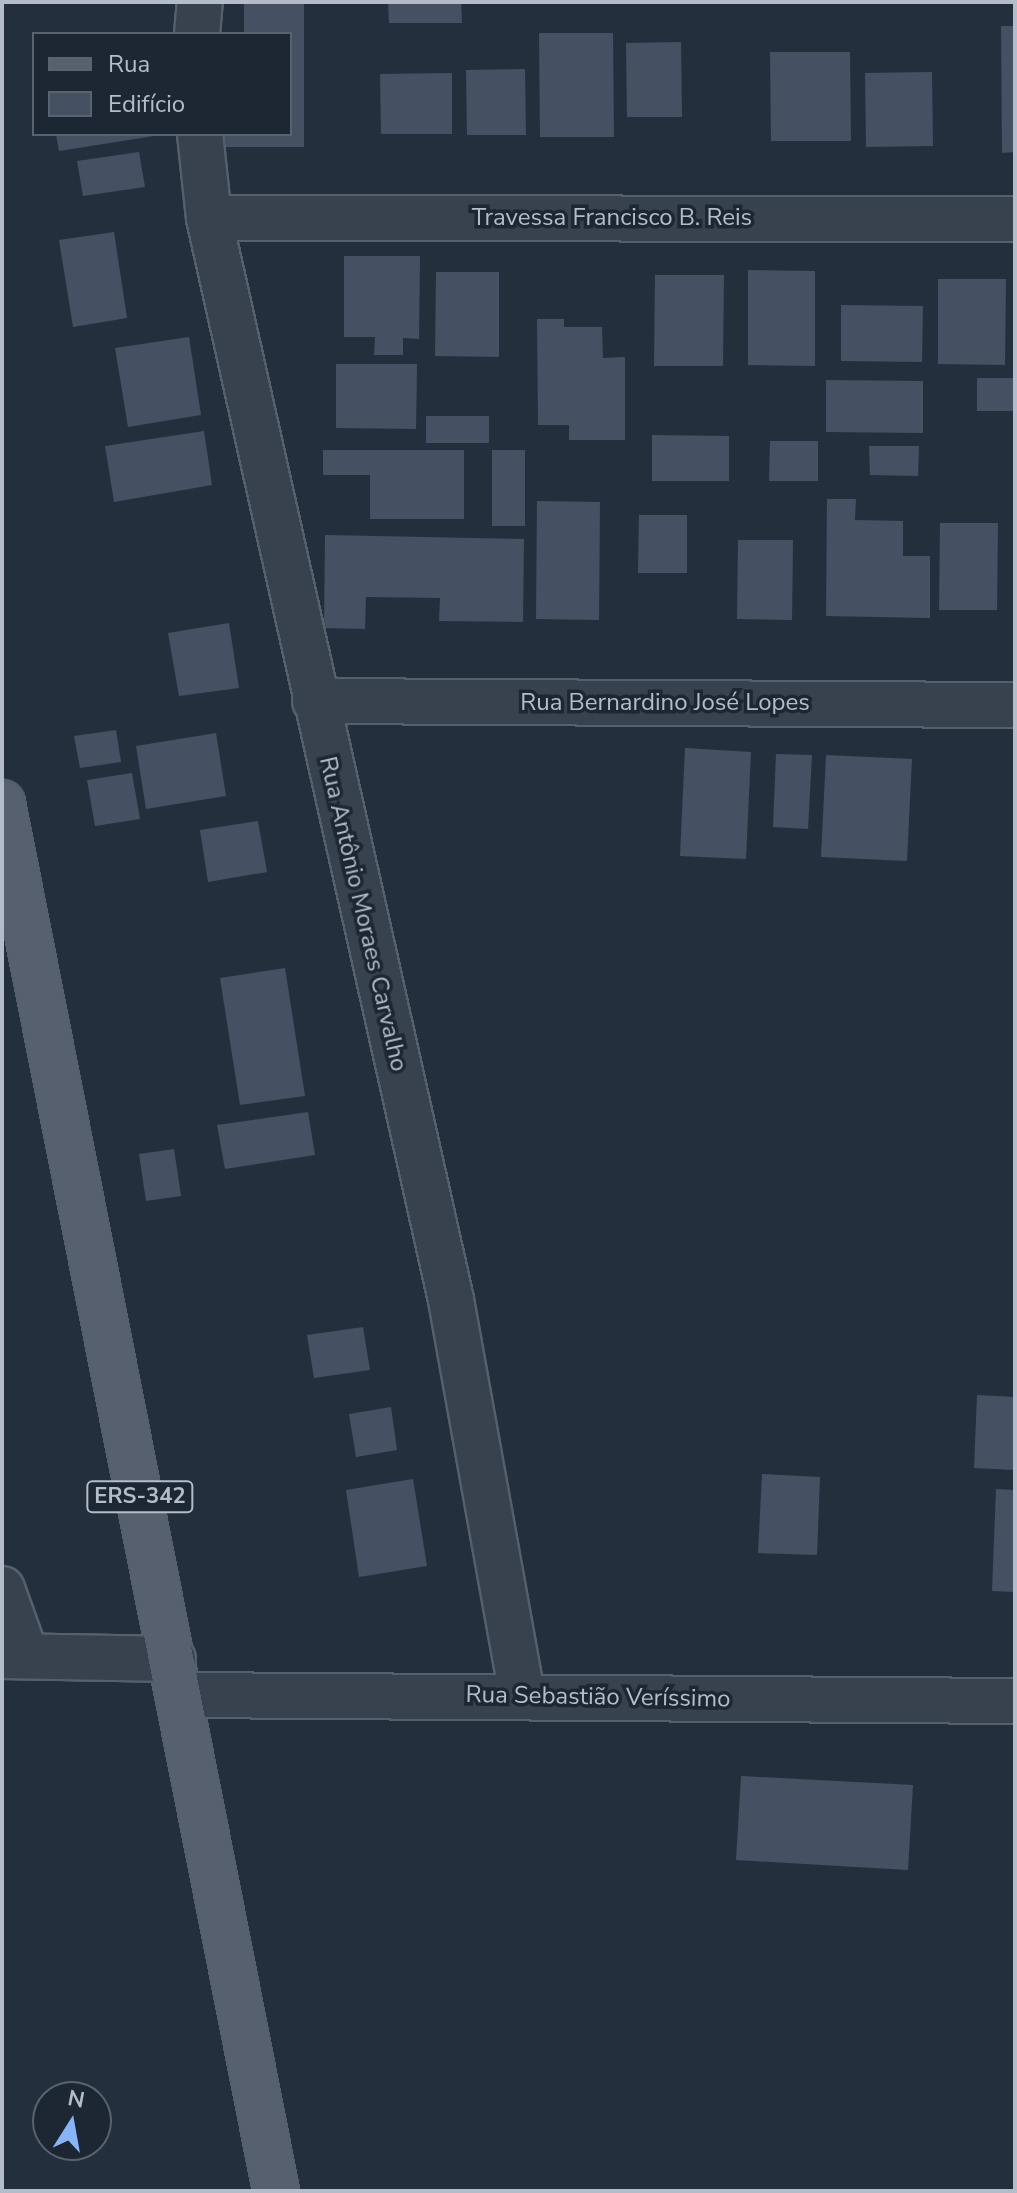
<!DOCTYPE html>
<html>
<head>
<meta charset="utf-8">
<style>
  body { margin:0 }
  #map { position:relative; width:1017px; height:2193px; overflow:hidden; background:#242f3e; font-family:"Nunito Sans",sans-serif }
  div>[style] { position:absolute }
  .building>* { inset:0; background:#455162 }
  .roads { filter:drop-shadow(2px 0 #565f6c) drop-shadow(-2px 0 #565f6c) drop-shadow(0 2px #565f6c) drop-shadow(0 -2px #565f6c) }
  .minor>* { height:44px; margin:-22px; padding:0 22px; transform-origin:22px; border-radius:22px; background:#38414e }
  .major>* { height:44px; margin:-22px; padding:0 22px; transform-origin:22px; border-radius:22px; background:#56606e }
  span { translate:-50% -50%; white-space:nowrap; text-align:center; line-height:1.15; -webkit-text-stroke:7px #1d2633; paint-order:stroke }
  .shield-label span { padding:2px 6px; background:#1d2633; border:2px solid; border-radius:6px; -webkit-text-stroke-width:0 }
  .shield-label { font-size:22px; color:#b4bcc9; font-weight:700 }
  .street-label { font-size:24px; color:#b4bcc9 }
  .frame { position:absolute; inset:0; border:4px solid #b4bcc9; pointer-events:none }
  .legend { position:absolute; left:32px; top:32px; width:260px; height:104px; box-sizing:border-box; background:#1d2633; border:2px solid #59626f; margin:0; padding:10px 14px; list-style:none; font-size:24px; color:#b4bcc9 }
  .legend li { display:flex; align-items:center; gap:16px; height:40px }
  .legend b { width:40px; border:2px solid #59626f }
  .north { position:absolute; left:32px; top:2081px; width:80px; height:80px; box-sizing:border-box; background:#1d2633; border:2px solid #59626f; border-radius:50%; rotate:11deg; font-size:22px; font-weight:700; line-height:32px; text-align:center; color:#b4bcc9 }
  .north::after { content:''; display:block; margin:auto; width:28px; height:36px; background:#8ab4f8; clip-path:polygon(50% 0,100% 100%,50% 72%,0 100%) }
</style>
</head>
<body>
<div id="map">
  <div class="building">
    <div style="clip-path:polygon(244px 2px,304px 2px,304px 147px,222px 147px,222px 134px,290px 134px,290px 34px,244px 34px)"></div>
    <div style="clip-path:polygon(388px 2px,461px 2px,462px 23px,389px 23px)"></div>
    <div style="clip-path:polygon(1001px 26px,1015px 26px,1015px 152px,1002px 153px)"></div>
    <div style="clip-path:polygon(539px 33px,613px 33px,614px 137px,540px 137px)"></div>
    <div style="clip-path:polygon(681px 42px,682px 117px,627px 117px,626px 43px)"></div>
    <div style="clip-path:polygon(770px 52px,850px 52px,851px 141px,771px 141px)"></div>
    <div style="clip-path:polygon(525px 69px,526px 135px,467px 135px,466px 70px)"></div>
    <div style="clip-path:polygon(932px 72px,933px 146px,866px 147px,865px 73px)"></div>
    <div style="clip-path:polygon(452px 73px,452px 134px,381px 134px,380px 74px)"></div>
    <div style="clip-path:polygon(56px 134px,154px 134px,154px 136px,59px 151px)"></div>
    <div style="clip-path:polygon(139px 152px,145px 187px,83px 196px,77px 161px)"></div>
    <div style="clip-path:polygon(114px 232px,127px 318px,73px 327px,59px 240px)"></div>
    <div style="clip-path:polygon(344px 256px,420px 256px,419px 339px,403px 338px,403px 355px,374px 355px,375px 337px,344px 337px)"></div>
    <div style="clip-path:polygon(748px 270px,815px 271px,815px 366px,748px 365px)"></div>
    <div style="clip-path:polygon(436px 272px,499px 272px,499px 357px,435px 356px)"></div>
    <div style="clip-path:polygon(655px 275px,724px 275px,723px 366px,654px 366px)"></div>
    <div style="clip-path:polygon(938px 279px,1006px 279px,1005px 365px,938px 364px)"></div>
    <div style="clip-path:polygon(841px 305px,923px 306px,922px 362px,841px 361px)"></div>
    <div style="clip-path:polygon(537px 319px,564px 319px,564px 327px,602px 327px,603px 358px,625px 357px,625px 440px,569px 440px,569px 425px,538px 425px)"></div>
    <div style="clip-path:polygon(189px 337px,201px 415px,128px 427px,115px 348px)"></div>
    <div style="clip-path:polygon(336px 364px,417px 364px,416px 429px,336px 428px)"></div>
    <div style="clip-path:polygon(977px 378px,1015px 378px,1015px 411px,977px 411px)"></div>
    <div style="clip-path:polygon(826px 380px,923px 381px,923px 433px,826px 432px)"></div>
    <div style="clip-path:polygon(426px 416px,489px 416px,489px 443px,426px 443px)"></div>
    <div style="clip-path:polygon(204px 431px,212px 485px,114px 502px,105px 446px)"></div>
    <div style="clip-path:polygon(652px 435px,729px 436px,729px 481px,652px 481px)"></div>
    <div style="clip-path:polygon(770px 441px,818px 441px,818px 481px,769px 481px)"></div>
    <div style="clip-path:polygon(869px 446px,919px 446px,918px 476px,870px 475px)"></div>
    <div style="clip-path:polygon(323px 450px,464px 450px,464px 519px,370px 519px,370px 475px,323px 475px)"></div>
    <div style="clip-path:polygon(492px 450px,525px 450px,525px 526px,492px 526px)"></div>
    <div style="clip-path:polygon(827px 499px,856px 499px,855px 520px,903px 521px,903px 556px,930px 556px,930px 618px,826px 616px)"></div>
    <div style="clip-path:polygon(537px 501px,600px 502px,599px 620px,536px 619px)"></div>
    <div style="clip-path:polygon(639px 515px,687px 515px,687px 573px,638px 573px)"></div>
    <div style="clip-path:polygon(940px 523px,998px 523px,997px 610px,939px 610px)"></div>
    <div style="clip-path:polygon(325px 535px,524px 539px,523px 622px,439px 621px,440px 598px,366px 597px,365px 629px,324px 628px)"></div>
    <div style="clip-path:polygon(738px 540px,793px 540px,792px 620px,737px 619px)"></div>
    <div style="clip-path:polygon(229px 623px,239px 688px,179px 696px,168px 633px)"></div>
    <div style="clip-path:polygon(116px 730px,121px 762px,80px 768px,74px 736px)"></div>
    <div style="clip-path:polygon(216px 733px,226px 796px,146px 809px,136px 746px)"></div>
    <div style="clip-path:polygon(685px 748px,751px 752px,746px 859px,680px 856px)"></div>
    <div style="clip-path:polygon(776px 754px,812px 755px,808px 829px,773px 827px)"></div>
    <div style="clip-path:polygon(826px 755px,912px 759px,907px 861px,821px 857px)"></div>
    <div style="clip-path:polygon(132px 773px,140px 819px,95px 826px,87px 780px)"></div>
    <div style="clip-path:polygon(258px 821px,267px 872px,208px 882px,200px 830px)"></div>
    <div style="clip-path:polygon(285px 968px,305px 1096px,240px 1105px,220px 978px)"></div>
    <div style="clip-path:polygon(308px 1112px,315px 1155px,225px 1169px,217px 1125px)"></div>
    <div style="clip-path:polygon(174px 1149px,181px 1196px,146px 1201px,139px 1154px)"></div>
    <div style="clip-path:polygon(363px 1327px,370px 1370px,314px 1378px,307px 1335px)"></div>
    <div style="clip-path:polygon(977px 1395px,1015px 1397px,1015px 1470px,974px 1468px)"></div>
    <div style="clip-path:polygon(391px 1407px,397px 1450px,356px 1457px,349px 1414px)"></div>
    <div style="clip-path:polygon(762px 1474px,820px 1477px,817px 1555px,758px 1553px)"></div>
    <div style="clip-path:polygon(413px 1479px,427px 1566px,359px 1577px,346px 1490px)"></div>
    <div style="clip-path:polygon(996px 1489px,1015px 1490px,1015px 1592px,992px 1591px)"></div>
    <div style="clip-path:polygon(741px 1776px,913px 1785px,908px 1870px,736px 1860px)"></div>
  </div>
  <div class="roads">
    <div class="minor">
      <div style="left:197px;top:34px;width:32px;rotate:-85deg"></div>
      <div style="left:200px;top:134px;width:84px;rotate:83.9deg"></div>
      <div style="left:209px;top:218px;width:1109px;rotate:77.39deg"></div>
      <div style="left:451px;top:1300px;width:402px;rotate:79.8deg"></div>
      <div style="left:209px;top:218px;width:806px;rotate:0.07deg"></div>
      <div style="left:315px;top:701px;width:700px;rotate:0.33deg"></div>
      <div style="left:2px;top:1589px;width:71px;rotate:70.3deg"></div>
      <div style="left:2px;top:1656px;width:171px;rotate:1deg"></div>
      <div style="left:180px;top:1695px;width:835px;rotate:0.41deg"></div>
    </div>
    <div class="major">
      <div style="left:2px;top:803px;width:1415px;rotate:78.83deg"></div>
    </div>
  </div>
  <div class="shield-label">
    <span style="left:140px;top:1497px">ERS-342</span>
  </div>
  <div class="street-label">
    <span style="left:612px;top:218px">Travessa Francisco B. Reis</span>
    <span style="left:665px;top:703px">Rua Bernardino José Lopes</span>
    <span style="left:363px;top:914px;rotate:77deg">Rua Antônio Moraes Carvalho</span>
    <span style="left:598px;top:1697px;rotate:1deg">Rua Sebastião Veríssimo</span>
  </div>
  <div class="frame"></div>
  <ul class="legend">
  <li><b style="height:10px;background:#56606e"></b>Rua</li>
  <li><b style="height:22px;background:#455162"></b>Edifício</li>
  </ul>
  <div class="north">N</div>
</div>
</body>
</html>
